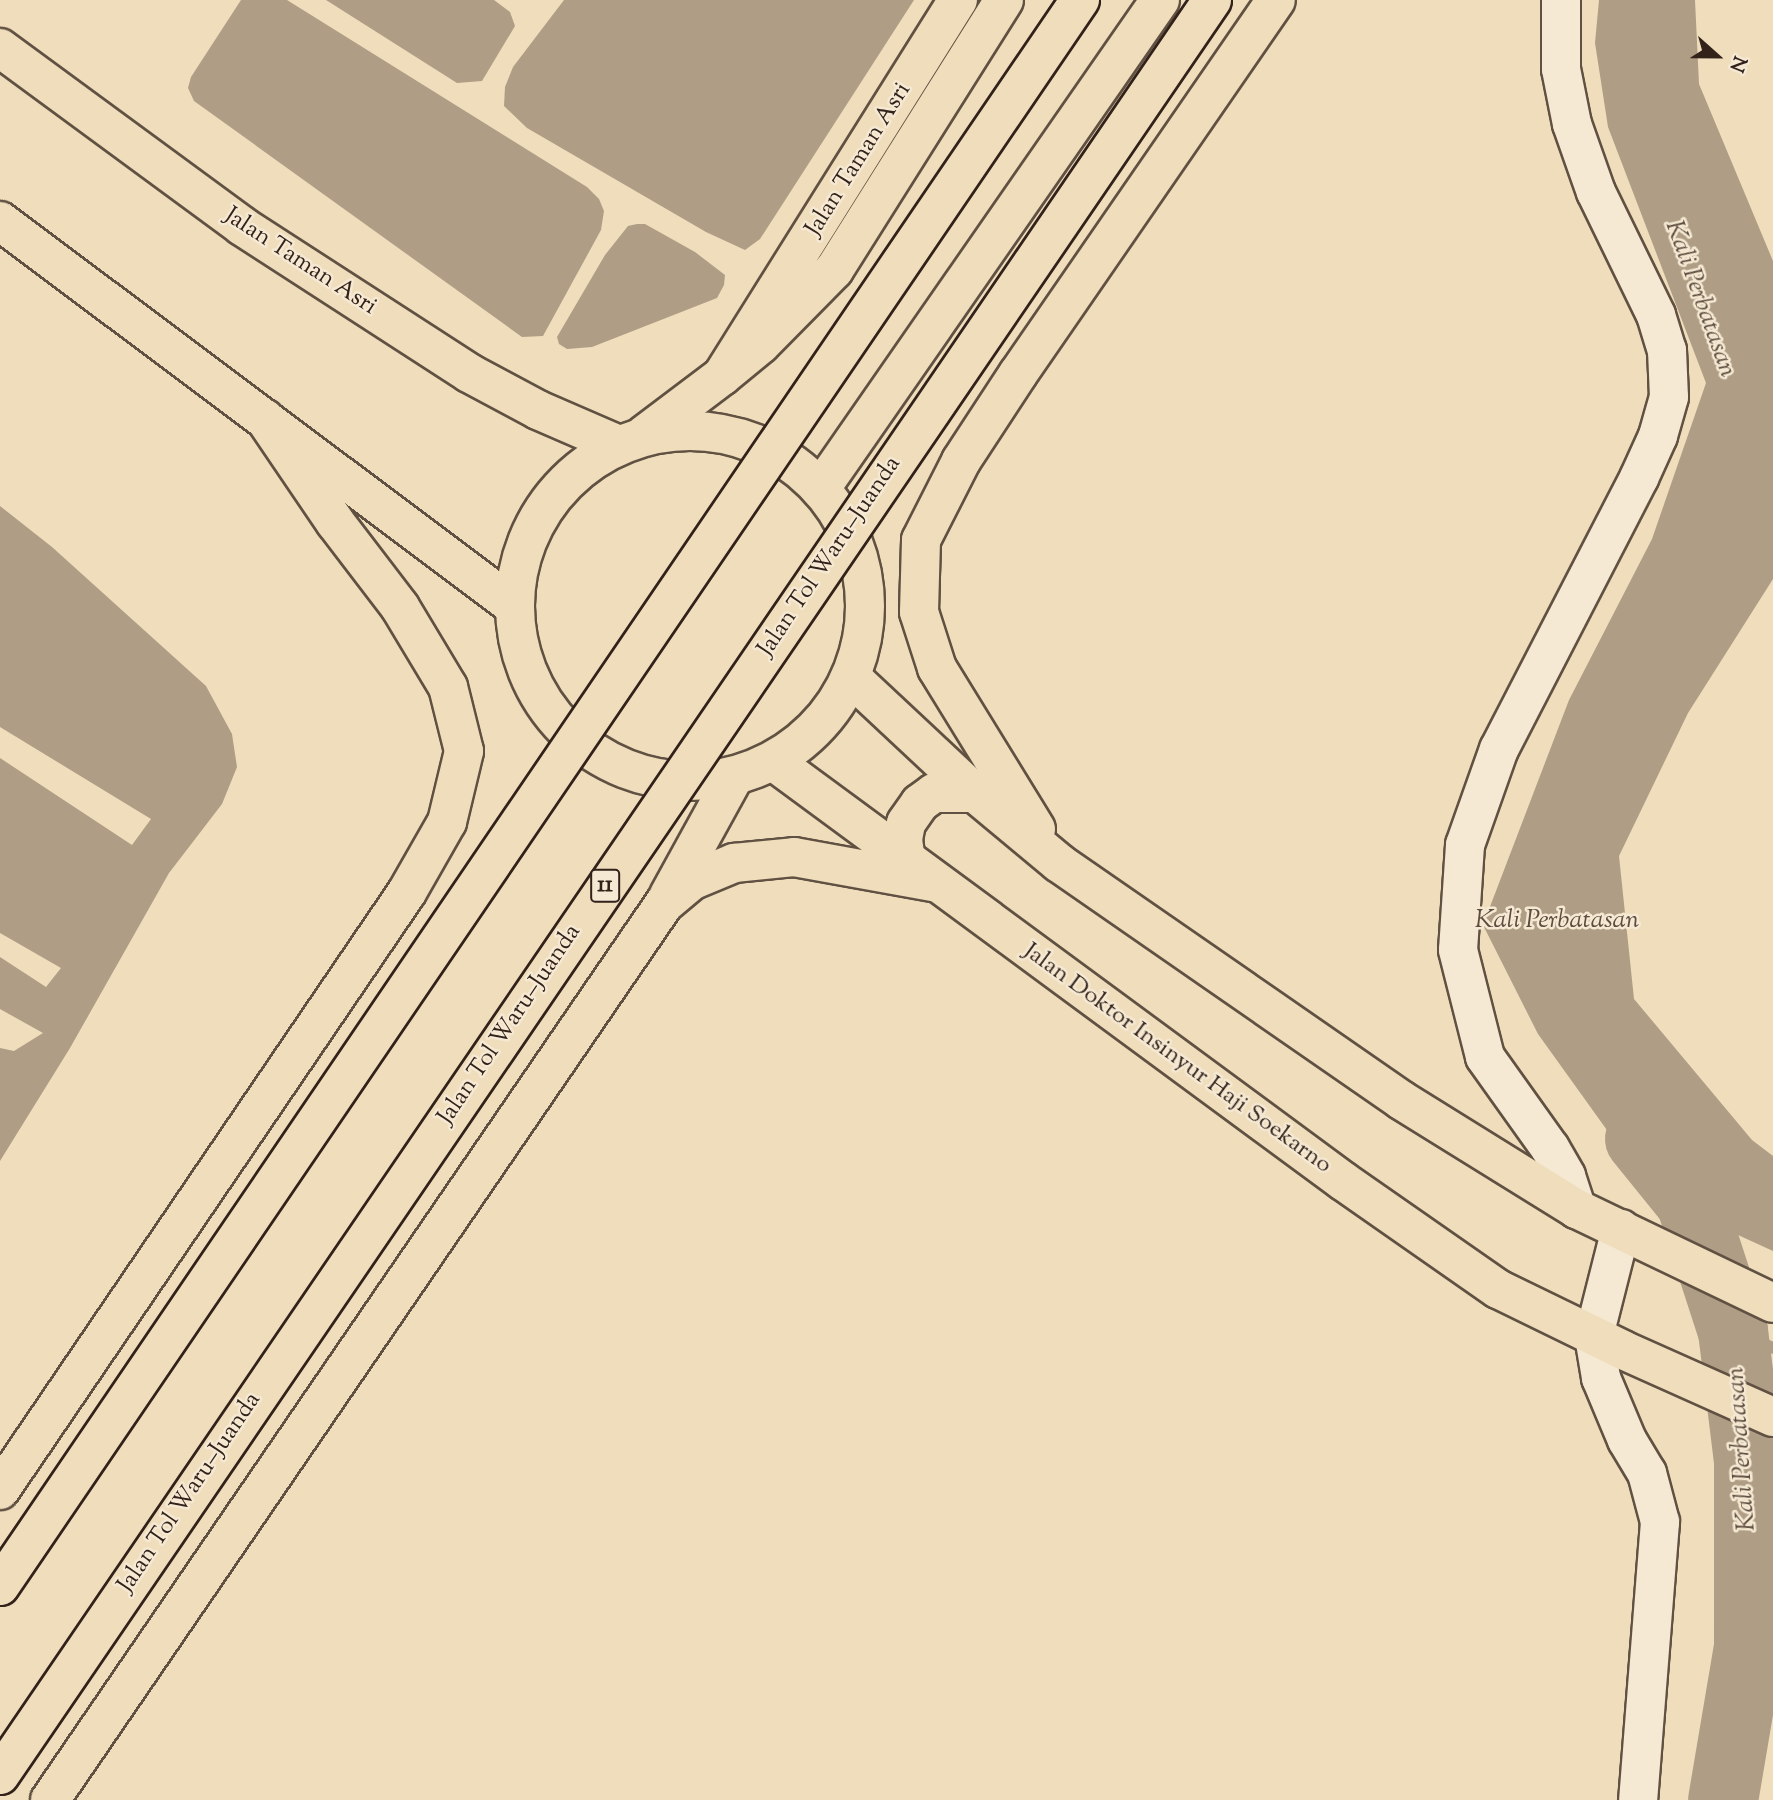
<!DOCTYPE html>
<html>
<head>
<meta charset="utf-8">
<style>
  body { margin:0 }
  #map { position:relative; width:1773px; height:1800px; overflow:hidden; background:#efddbc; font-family:"Sorts Mill Goudy",serif }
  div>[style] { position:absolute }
  .water>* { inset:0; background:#af9d85 }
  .stream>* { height:12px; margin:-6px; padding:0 6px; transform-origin:6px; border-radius:6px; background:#af9d85 }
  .river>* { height:70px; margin:-35px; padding:0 35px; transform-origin:35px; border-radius:35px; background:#af9d85 }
  .roads { filter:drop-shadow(2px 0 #615142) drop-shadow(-2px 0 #615142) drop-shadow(0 2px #615142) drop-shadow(0 -2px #615142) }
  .minor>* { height:38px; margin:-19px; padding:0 19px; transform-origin:19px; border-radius:19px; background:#f5e9d3 }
  .major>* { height:38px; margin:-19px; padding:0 19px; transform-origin:19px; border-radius:19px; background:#efddbc }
  .major>.ring { margin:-19px; padding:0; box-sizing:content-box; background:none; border:38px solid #efddbc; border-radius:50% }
  .highway>* { height:38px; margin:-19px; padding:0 19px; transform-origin:19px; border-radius:19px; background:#efddbc }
  .bridges { filter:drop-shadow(2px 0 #32221a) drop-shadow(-2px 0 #32221a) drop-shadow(0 2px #32221a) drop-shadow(0 -2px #32221a) }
  .highway-bridge>* { height:38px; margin:-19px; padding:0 19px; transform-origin:19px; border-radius:19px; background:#efddbc }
  span { translate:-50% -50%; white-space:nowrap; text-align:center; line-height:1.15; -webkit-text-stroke:5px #f5e9d3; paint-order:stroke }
  .shield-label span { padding:2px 5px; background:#f5e9d3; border:2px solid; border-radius:5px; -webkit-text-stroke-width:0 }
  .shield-label { font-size:23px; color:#32221a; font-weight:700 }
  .street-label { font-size:24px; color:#32221a }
  .water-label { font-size:26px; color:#5e4d3f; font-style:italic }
  .north { position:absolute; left:1682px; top:21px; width:70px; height:70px; -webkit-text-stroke:5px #f5e9d3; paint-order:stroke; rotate:111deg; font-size:19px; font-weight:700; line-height:28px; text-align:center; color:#32221a }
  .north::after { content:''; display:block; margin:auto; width:24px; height:32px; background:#32221a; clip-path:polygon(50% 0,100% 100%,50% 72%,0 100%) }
</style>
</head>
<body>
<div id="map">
  <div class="water">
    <div style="clip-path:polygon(241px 0,287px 0,587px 187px,599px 199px,604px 211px,601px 230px,543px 336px,522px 337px,194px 101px,188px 88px,191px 77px)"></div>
    <div style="clip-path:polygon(326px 0,494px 0,510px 12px,515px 26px,482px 81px,457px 83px)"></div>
    <div style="clip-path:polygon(564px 0,914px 0,760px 239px,745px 250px,706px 232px,527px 128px,504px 106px,505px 87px,513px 67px)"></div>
    <div style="clip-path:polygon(1599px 0,1695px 0,1699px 84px,1773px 261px,1773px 579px,1688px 713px,1619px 856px,1634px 999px,1752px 1140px,1773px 1156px,1773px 1251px,1655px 1197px,1538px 1034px,1483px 925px,1569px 700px,1652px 539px,1706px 383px,1608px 127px,1595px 43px)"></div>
    <div style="clip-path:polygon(637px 224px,645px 224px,695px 252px,725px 275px,724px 285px,717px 298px,592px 347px,567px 349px,559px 344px,557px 337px,605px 255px,628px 226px)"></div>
    <div style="clip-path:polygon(0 506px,52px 547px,206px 686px,232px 734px,237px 767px,222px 804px,169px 873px,70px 1048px,0 1161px,0 1048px,14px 1051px,43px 1033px,0 1009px,0 957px,46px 987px,61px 968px,0 933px,0 758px,132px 845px,151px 819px,0 727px)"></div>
  </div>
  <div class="stream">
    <div style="left:1733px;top:1331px;width:43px;rotate:23deg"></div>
  </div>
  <div class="river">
    <div style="left:1640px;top:1139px;width:81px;rotate:51deg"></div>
    <div style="left:1691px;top:1202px;width:136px;rotate:72deg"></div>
    <div style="left:1733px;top:1331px;width:131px;rotate:83deg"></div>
    <div style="left:1749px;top:1461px;width:186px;rotate:90deg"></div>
    <div style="left:1749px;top:1647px;width:155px;rotate:99.6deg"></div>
  </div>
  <div class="roads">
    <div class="minor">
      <div style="left:1561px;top:0;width:69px;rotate:90deg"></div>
      <div style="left:1561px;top:69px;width:56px;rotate:78.7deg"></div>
      <div style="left:1572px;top:124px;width:72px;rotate:70.6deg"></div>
      <div style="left:1596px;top:192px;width:137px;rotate:64deg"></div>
      <div style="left:1656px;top:315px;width:37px;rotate:73deg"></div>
      <div style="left:1667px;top:350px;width:47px;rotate:87.6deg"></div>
      <div style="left:1669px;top:397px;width:41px;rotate:105.8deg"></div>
      <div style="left:1658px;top:436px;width:46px;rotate:114.3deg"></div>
      <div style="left:1639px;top:478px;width:305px;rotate:117.3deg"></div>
      <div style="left:1499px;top:749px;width:102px;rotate:109.5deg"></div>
      <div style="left:1465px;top:845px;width:105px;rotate:93.8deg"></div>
      <div style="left:1458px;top:950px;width:110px;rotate:75.8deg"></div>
      <div style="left:1485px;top:1057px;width:112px;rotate:54.5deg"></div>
      <div style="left:1550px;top:1148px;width:32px;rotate:60deg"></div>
      <div style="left:1566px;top:1176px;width:35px;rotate:72deg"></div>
      <div style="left:1621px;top:1229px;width:110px;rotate:104.2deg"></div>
      <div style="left:1594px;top:1336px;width:43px;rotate:80.5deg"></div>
      <div style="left:1601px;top:1378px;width:67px;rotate:67.2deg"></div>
      <div style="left:1627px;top:1440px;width:39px;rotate:59deg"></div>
      <div style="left:1647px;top:1473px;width:51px;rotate:75.1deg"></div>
      <div style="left:1660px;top:1522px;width:279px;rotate:94.5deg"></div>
    </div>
    <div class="major">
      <div style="left:0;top:48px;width:300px;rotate:36.3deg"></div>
      <div style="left:242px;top:226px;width:270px;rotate:32.9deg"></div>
      <div style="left:469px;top:373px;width:78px;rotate:28.2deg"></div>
      <div style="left:538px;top:410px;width:88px;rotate:23.4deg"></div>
      <div style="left:0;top:221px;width:642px;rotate:36.83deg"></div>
      <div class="ring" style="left:515px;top:431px;width:312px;height:312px"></div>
      <div style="left:644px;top:435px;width:98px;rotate:-37.1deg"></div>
      <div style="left:722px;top:376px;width:444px;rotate:-57.9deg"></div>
      <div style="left:821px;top:488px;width:594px;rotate:-55.21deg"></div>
      <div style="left:851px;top:677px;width:170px;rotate:43.1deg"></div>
      <div style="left:975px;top:793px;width:109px;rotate:39.8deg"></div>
      <div style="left:1059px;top:863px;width:416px;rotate:34.7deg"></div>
      <div style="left:1401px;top:1100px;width:207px;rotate:31.8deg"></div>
      <div style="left:1577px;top:1209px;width:217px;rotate:25.6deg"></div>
      <div style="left:773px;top:761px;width:708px;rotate:36.38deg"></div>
      <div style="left:1343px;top:1181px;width:189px;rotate:34.9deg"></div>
      <div style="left:1498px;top:1289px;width:139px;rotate:26deg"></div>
      <div style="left:1623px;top:1350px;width:164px;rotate:24.1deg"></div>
      <div style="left:1036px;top:829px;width:189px;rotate:-121.6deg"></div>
      <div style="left:937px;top:668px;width:59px;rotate:-107.8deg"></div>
      <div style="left:919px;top:612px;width:72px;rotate:-88.4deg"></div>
      <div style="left:921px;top:540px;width:89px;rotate:-63.1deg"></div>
      <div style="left:961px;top:461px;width:104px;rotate:-56.8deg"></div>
      <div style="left:1018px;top:374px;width:454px;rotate:-55.4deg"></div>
      <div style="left:906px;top:861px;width:22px;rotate:-98deg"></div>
      <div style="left:903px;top:839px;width:16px;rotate:-79deg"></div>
      <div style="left:906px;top:823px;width:24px;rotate:-55deg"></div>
      <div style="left:920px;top:803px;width:17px;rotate:-36deg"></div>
      <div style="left:934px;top:793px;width:41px"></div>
    </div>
    <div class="highway">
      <div style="left:722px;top:376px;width:50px;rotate:-39.4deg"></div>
      <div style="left:761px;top:344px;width:104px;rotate:-45.4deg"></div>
      <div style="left:834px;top:270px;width:319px;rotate:-57.8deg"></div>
      <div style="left:669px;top:895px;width:135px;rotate:-61.2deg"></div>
      <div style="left:0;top:1490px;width:723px;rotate:-55.76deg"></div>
      <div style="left:407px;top:892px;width:81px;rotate:-60.3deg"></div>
      <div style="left:447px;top:822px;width:73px;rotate:-76.5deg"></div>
      <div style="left:464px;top:751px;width:66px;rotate:-104deg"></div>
      <div style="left:448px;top:687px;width:93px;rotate:-121deg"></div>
      <div style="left:400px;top:607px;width:107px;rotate:-127.4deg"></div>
      <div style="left:335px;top:522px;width:125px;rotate:-124.2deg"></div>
      <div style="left:50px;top:1800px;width:1086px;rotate:-55.58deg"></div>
      <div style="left:664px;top:904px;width:35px;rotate:-40deg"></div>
      <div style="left:691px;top:881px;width:47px;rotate:-22.7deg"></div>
      <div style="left:734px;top:863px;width:60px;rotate:-5.7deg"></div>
      <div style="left:794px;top:857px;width:145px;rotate:10.3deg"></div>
    </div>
  </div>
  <div class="bridges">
    <div class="highway-bridge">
      <div style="left:0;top:1586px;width:1919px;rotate:-55.75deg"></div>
      <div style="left:0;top:1775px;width:2149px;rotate:-55.67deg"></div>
    </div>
  </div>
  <div class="shield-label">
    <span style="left:605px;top:886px">11</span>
  </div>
  <div class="street-label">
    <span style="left:859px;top:160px;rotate:-58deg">Jalan Taman Asri</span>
    <span style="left:300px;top:262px;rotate:33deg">Jalan Taman Asri</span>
    <span style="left:830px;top:557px;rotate:-56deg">Jalan Tol Waru–Juanda</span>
    <span style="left:510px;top:1025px;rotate:-56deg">Jalan Tol Waru–Juanda</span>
    <span style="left:1177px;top:1059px;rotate:36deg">Jalan Doktor Insinyur Haji Soekarno</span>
    <span style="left:190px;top:1493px;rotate:-56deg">Jalan Tol Waru–Juanda</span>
  </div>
  <div class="water-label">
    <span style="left:1700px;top:299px;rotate:70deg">Kali Perbatasan</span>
    <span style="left:1557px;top:921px">Kali Perbatasan</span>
    <span style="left:1742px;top:1449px;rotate:-94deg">Kali Perbatasan</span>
  </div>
  <div class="north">N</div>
</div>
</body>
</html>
